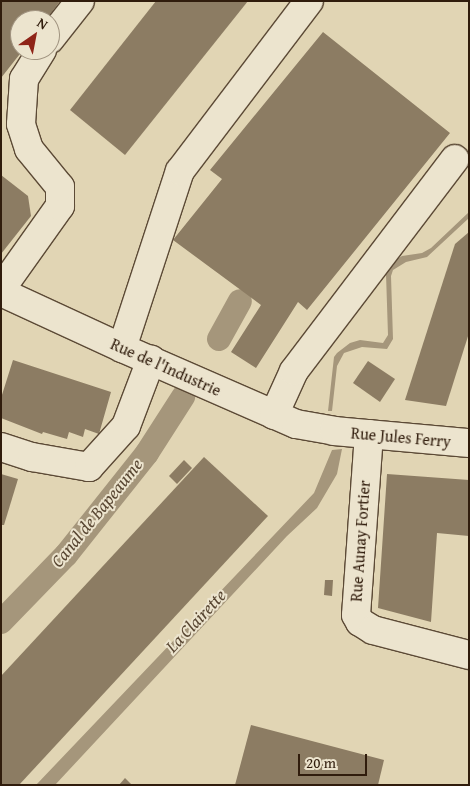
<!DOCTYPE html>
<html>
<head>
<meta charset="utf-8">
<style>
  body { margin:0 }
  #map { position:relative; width:470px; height:786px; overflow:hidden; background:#e1d5b4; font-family:"Gentium Book Plus",serif }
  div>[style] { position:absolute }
  .water>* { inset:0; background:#a5967b }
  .canal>* { height:24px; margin:-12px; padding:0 12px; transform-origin:12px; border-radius:12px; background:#a5967b }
  .building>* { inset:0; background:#8c7c63 }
  .roads { filter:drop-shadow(1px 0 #5c4a36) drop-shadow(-1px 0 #5c4a36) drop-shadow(0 1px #5c4a36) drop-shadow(0 -1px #5c4a36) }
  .minor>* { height:28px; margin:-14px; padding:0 14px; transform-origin:14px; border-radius:14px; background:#ece4ce }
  span { translate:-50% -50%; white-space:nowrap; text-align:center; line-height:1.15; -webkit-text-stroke:4px #ece4ce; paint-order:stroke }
  .street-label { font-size:16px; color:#301c0c }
  .water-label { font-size:18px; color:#594733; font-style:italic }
  .frame { position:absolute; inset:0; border:2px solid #301c0c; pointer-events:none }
  .north { position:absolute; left:10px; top:10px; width:50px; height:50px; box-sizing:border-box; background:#ece4ce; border:1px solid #a19480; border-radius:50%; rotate:33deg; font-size:14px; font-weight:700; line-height:20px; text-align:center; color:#301c0c }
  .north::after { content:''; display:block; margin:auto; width:18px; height:22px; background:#8f2418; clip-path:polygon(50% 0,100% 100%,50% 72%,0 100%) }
  .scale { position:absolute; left:298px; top:754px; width:69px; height:22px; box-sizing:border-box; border:2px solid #301c0c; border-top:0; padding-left:6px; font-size:15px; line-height:18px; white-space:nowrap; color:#301c0c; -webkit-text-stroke:4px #ece4ce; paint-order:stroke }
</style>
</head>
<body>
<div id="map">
  <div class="water">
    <div style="clip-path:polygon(469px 212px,469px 218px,427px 257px,406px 262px,393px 270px,391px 276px,393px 339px,387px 349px,362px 347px,344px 353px,337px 366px,332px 411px,328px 411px,334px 357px,337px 353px,350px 343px,360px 340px,383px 343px,388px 335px,386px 274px,392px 262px,402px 256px,422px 253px,431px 248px)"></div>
    <div style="clip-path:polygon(342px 449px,337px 474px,317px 508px,287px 536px,55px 785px,36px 785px,314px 493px,332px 450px)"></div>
  </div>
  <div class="canal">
    <div style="left:219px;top:339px;width:43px;rotate:-61.1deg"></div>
    <div style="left:1px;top:622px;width:93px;rotate:-45.9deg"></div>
    <div style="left:66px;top:555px;width:130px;rotate:-51.5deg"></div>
    <div style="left:147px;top:453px;width:67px;rotate:-57.3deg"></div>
  </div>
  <div class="building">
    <div style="clip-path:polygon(1px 1px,60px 1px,46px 20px,20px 20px,20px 50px,23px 50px,1px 78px)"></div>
    <div style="clip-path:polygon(156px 1px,248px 1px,125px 155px,70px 110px)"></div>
    <div style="clip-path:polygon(323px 32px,450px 133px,307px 310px,298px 302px,256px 368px,231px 352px,261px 305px,173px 240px,222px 179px,210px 170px)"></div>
    <div style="clip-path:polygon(1px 175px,28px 196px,31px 216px,1px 254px)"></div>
    <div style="clip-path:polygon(469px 232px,469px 333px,446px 406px,405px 400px,455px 244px)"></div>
    <div style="clip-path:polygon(13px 360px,111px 392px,99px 434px,85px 429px,83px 437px,69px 432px,67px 439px,43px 432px,42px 434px,1px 418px,1px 398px)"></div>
    <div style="clip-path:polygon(368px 361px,395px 379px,380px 402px,353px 383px)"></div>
    <div style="clip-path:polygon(204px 457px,268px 516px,19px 785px,1px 785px,1px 676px)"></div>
    <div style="clip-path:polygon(184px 460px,192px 468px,177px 484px,169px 476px)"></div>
    <div style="clip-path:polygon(1px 474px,18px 479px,4px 525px,1px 525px)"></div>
    <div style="clip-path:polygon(387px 474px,469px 480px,469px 536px,437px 533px,431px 622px,378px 608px)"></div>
    <div style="clip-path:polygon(325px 580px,333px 580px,332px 596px,324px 595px)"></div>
    <div style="clip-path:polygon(251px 725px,384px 760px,378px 785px,235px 785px)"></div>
    <div style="clip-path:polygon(125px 778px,132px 785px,119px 785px)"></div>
  </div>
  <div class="roads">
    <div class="minor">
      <div style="left:50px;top:39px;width:48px;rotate:-51.7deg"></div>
      <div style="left:1px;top:289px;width:102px;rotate:-54.6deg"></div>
      <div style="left:60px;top:206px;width:19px;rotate:-90deg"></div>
      <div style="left:60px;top:187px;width:49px;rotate:-129.2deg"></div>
      <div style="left:29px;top:149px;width:26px;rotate:-108deg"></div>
      <div style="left:21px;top:124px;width:45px;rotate:-86.2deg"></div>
      <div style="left:24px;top:79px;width:34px;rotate:-58deg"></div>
      <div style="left:1px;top:292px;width:133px;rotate:24.8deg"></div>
      <div style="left:122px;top:348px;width:190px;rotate:23.6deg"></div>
      <div style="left:296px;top:424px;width:39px;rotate:10deg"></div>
      <div style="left:334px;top:431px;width:136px;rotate:5.1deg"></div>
      <div style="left:122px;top:348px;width:186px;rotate:-71.9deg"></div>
      <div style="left:180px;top:171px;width:213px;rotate:-52.8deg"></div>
      <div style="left:274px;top:415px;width:48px;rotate:-65.6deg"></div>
      <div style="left:294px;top:371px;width:266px;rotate:-52.8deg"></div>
      <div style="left:369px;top:434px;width:181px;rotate:94.1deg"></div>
      <div style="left:356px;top:615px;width:8px;rotate:60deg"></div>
      <div style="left:360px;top:622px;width:15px;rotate:32deg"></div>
      <div style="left:373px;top:630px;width:99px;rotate:14.6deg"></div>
      <div style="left:1px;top:447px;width:33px;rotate:18deg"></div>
      <div style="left:32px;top:457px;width:58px;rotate:10deg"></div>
      <div style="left:89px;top:467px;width:55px;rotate:-47.9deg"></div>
      <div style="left:126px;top:426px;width:71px;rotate:-69.3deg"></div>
    </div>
  </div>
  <div class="street-label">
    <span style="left:166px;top:367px;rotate:24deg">Rue de l'Industrie</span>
    <span style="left:401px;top:437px;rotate:5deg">Rue Jules Ferry</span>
    <span style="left:360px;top:541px;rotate:-86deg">Rue Aunay Fortier</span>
  </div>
  <div class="water-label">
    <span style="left:97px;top:513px;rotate:-51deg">Canal de Bapeaume</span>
    <span style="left:196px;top:621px;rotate:-47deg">La Clairette</span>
  </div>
  <div class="frame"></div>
  <div class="north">N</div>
  <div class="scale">20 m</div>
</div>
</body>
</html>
